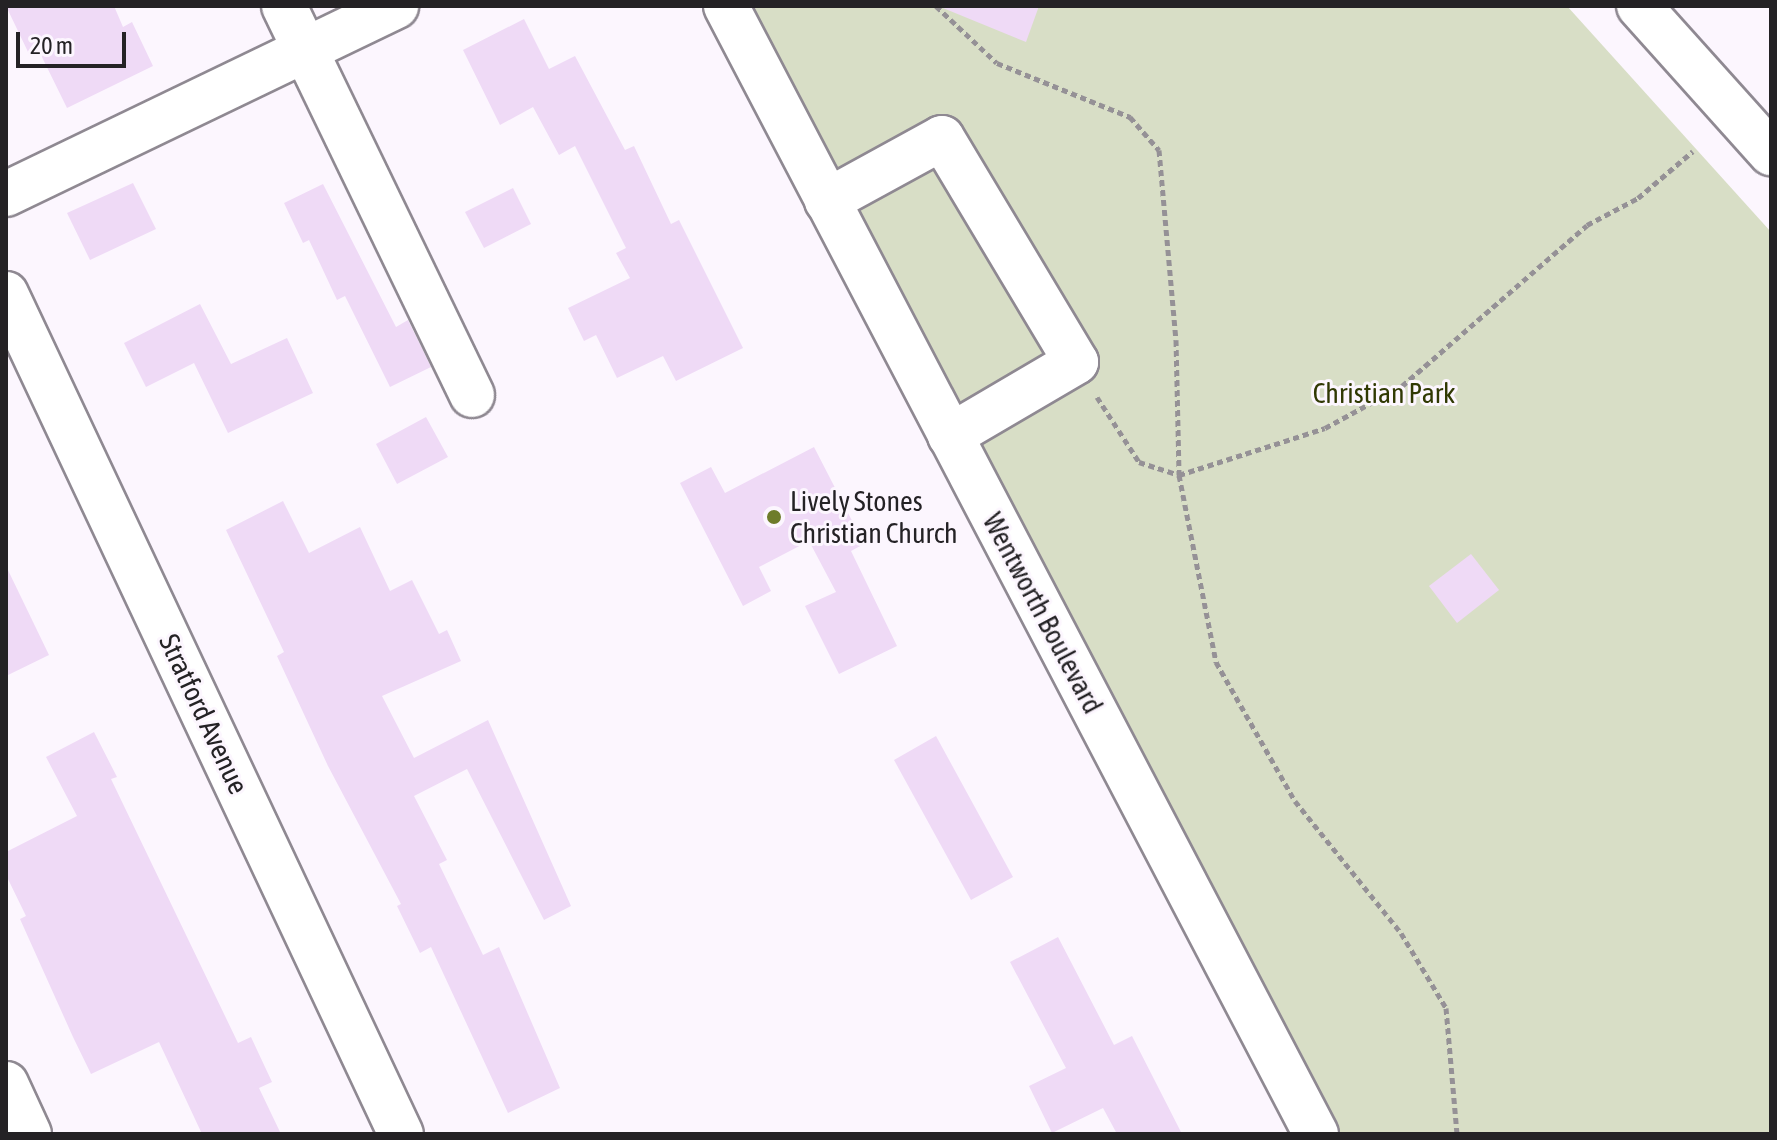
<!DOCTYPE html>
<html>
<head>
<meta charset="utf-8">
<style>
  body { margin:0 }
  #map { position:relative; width:1777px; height:1140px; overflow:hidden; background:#fcf6fe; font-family:"Asap Condensed",sans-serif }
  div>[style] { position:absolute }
  .green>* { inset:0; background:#d8dec6 }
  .building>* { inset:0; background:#efdaf6 }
  .path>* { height:5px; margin-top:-2.5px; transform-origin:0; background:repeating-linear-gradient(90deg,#959196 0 6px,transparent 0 10px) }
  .roads { filter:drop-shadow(2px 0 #8f8992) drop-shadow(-2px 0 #8f8992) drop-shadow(0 2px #8f8992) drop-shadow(0 -2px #8f8992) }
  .minor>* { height:44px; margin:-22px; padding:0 22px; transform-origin:22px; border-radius:22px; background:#fff }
  .major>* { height:44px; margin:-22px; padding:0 22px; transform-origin:22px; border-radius:22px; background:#fff }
  .dots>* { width:22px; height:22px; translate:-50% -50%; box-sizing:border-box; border:4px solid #fcf6fe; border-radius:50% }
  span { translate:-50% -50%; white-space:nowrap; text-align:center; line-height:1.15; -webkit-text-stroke:6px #fcf6fe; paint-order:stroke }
  .park-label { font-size:28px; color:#303903 }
  .poi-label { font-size:28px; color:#242225 }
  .left { translate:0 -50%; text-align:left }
  .street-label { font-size:28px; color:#242225 }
  .frame { position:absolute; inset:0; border:8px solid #242225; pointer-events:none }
  .scale { position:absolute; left:16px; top:32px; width:110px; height:36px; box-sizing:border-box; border:4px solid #242225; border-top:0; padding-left:10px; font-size:24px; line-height:28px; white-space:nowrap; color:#242225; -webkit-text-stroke:6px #fcf6fe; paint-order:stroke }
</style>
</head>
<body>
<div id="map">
  <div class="green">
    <div style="clip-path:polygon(743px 6px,1567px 6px,1771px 232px,1771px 1134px,1336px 1134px)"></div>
  </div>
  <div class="building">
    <div style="clip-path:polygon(6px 6px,114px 6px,123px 27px,132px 22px,153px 66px,67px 108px,38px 49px,29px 54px)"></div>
    <div style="clip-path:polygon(938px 6px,1039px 6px,1026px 42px)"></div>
    <div style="clip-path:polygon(524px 19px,549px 69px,575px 56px,625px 150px,634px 146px,671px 224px,679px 220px,743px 348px,676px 381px,663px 356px,617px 378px,596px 335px,584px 341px,568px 308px,630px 278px,616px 253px,626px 248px,575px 146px,559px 155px,533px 107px,500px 125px,463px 50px)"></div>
    <div style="clip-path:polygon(133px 183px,156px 229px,90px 260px,67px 213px)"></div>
    <div style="clip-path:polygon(323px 184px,396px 327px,408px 320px,431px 367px,390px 387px,345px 296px,337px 300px,309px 240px,303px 243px,284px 203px)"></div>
    <div style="clip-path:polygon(513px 188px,531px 224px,484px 248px,465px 212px)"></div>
    <div style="clip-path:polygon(200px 304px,231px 364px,287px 338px,313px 393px,228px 433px,194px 363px,146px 387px,124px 343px)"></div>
    <div style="clip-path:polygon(426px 417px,448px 457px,397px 484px,376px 444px)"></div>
    <div style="clip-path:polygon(814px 447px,864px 544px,851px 551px,897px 646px,839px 674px,805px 606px,836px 592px,809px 541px,759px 567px,771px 591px,743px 606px,680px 483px,711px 467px,725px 493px)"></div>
    <div style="clip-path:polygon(283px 501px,309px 553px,360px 527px,390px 591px,412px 580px,439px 634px,447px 630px,461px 661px,382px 696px,414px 758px,488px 720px,571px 906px,544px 920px,467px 769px,414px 796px,447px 860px,439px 864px,483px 955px,499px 947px,560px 1088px,508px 1113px,431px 947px,420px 953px,397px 906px,401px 904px,328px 766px,277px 656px,284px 652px,226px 530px)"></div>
    <div style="clip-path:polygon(1471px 554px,1499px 590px,1457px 623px,1429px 586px)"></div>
    <div style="clip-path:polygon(6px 566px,49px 655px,6px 676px)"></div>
    <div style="clip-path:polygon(94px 732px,117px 777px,111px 779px,238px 1043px,251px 1037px,272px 1082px,259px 1088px,281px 1134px,202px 1134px,159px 1042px,91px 1074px,73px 1037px,20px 919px,26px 916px,6px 875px,6px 852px,77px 816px,46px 757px)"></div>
    <div style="clip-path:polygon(936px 736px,1013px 877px,971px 900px,894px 760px)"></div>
    <div style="clip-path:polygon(1058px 937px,1114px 1045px,1132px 1036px,1182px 1134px,1117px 1134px,1103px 1108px,1052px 1133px,1029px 1086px,1066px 1068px,1010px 962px)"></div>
  </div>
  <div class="path">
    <div style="left:936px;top:6px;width:83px;rotate:43.1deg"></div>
    <div style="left:997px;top:63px;width:144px;rotate:22.1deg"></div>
    <div style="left:1130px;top:117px;width:44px;rotate:48.7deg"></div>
    <div style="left:1159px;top:150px;width:191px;rotate:84.9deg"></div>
    <div style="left:1176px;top:340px;width:135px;rotate:88.7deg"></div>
    <div style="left:1179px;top:475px;width:191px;rotate:78.8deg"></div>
    <div style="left:1216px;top:662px;width:160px;rotate:60.4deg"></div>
    <div style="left:1295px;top:801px;width:169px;rotate:51.2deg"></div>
    <div style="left:1401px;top:933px;width:87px;rotate:59deg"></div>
    <div style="left:1446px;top:1008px;width:126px;rotate:85deg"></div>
    <div style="left:1097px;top:397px;width:77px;rotate:57.1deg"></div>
    <div style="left:1139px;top:462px;width:42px;rotate:18deg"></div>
    <div style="left:1179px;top:475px;width:153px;rotate:-17.8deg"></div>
    <div style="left:1325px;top:428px;width:88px;rotate:-28.6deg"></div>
    <div style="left:1402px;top:386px;width:245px;rotate:-41deg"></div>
    <div style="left:1587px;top:225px;width:58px;rotate:-27.9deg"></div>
    <div style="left:1638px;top:198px;width:72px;rotate:-40.5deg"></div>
  </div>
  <div class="roads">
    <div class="minor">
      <div style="left:284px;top:6px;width:432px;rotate:64.2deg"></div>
      <div style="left:726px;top:6px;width:1273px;rotate:62.39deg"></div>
      <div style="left:6px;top:194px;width:433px;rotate:-25.7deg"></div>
      <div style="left:827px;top:201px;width:131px;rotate:-28.7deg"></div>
      <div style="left:942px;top:138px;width:261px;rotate:59.1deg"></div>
      <div style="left:1076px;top:362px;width:146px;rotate:149.6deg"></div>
      <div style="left:6px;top:294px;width:928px;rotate:64.82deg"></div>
      <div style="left:6px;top:1084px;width:55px;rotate:65.3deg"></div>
    </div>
    <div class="major">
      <div style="left:1639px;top:6px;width:198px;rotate:48.1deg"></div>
    </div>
  </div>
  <div class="dots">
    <div style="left:774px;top:517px;background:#6e7c2a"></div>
  </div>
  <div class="park-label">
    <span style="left:1384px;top:393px">Christian Park</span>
  </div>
  <div class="poi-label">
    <span class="left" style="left:790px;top:517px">Lively Stones<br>Christian Church</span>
  </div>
  <div class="street-label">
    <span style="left:1043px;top:613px;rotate:62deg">Wentworth Boulevard</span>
    <span style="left:204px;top:714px;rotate:65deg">Stratford Avenue</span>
  </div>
  <div class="frame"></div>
  <div class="scale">20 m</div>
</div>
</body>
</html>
